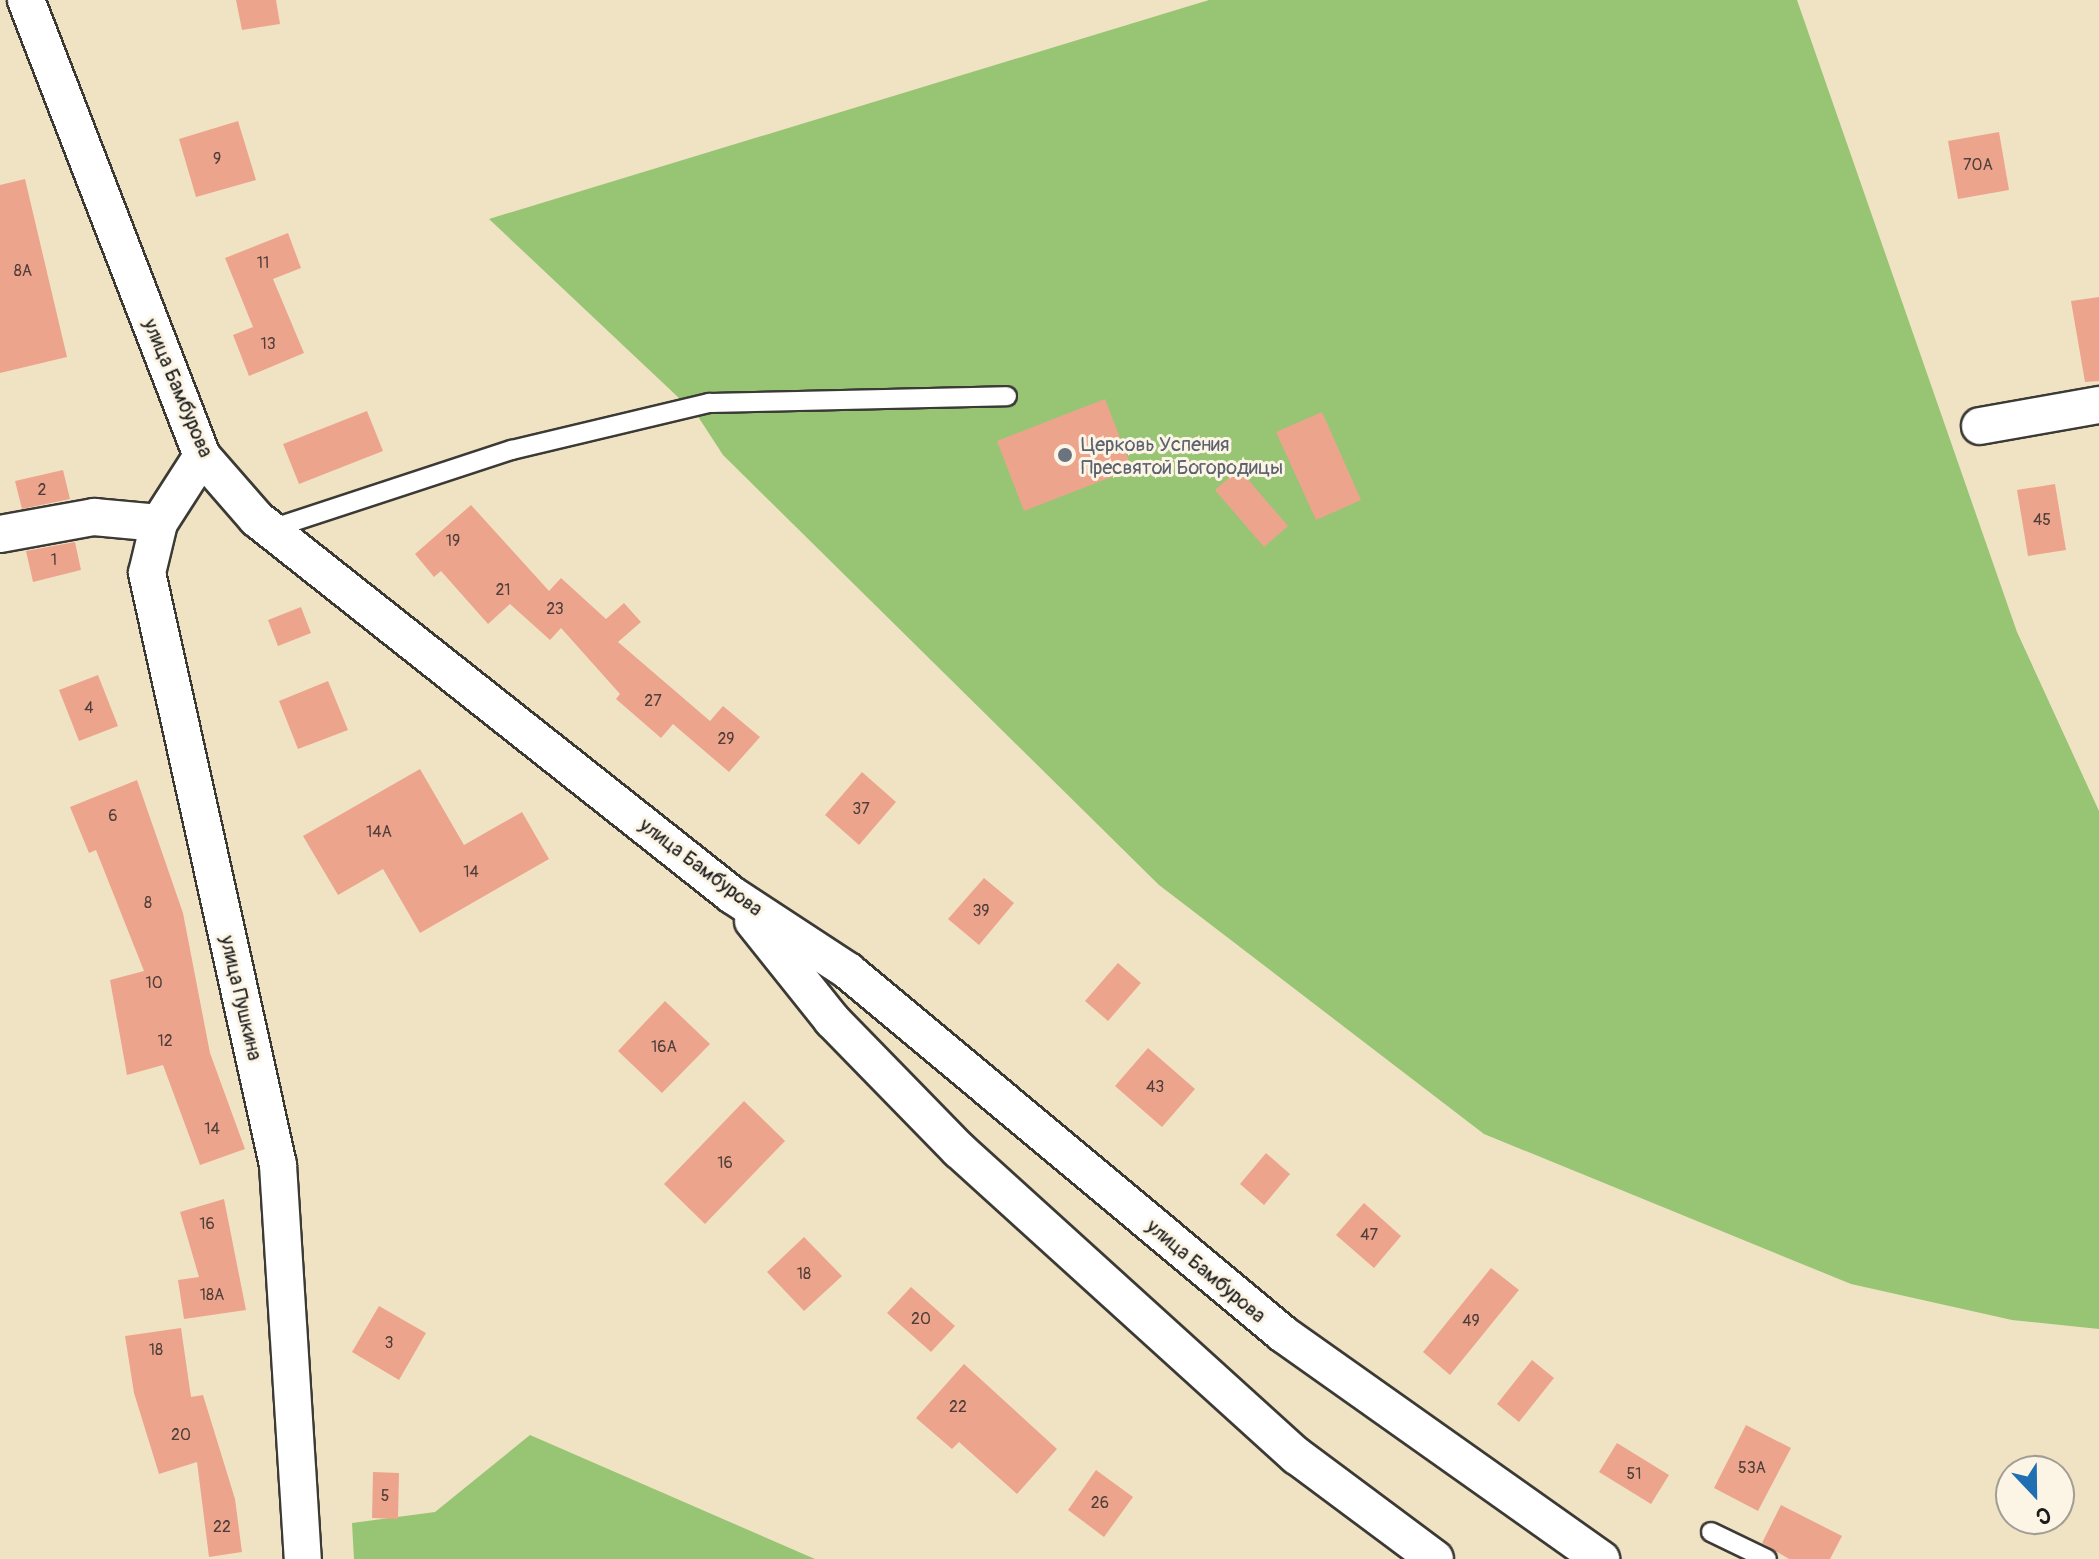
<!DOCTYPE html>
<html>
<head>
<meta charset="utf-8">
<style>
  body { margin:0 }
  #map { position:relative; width:2099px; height:1559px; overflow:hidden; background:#f0e3c4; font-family:Pangolin,sans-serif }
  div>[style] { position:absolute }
  .green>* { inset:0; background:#97c574 }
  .building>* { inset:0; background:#eda48d }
  .roads { filter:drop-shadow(2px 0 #3c3a35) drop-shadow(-2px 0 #3c3a35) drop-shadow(0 2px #3c3a35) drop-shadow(0 -2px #3c3a35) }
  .service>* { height:18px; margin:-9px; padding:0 9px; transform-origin:9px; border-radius:9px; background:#fff }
  .minor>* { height:36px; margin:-18px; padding:0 18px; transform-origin:18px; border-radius:18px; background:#fff }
  .dots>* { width:22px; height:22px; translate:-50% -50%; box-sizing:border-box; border:4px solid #fcf5e5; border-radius:50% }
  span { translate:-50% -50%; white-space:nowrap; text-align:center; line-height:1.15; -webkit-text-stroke:6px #fcf5e5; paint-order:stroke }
  .number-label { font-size:16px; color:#503e38 }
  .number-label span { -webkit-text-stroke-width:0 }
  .street-label { font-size:20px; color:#1c1c1c }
  .worship-label { font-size:20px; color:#5b616d }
  .left { translate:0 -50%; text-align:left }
  .north { position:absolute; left:1995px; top:1455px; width:80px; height:80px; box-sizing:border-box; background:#fcf5e5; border:2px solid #a29e95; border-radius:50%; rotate:158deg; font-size:22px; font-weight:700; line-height:32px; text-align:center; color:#1c1c1c }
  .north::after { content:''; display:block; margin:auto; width:28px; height:36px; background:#1f6fb2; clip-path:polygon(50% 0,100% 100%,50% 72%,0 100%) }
</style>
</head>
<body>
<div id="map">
  <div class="green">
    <div style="clip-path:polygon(1209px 0,1797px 0,2017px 632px,2099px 811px,2099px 1329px,2012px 1320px,1851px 1284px,1484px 1134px,1159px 885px,723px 455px,697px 415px,489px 219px)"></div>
    <div style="clip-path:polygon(530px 1435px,815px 1559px,354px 1559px,352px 1523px,435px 1512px)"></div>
  </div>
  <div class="building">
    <div style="clip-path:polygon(236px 0,276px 0,280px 24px,242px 30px)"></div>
    <div style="clip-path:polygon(238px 121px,256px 180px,196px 197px,179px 139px)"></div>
    <div style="clip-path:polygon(1999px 132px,2009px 190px,1958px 199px,1948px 141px)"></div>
    <div style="clip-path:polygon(25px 179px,67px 357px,0 373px,0 185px)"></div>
    <div style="clip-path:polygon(288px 233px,301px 268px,273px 279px,304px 353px,249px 376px,233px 335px,253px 327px,225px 258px)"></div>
    <div style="clip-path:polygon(2099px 297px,2099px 381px,2085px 382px,2071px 301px)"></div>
    <div style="clip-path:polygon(1105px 399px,1132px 469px,1024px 511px,997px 441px)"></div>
    <div style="clip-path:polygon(367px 411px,383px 451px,299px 484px,283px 444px)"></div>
    <div style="clip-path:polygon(1322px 412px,1361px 500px,1316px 520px,1276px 432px)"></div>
    <div style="clip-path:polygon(1239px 469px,1288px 526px,1264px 547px,1215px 490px)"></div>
    <div style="clip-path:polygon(63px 470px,70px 499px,22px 509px,15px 481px)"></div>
    <div style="clip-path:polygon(2055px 484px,2066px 550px,2028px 556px,2017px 490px)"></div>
    <div style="clip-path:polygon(471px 505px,549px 591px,561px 578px,606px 619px,624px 603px,641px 622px,618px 642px,710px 721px,723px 706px,760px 737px,729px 772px,673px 724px,661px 738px,616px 699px,620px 694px,561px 628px,550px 640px,510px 604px,488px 624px,441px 571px,434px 577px,415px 554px)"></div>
    <div style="clip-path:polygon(75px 542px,81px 570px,33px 582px,26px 551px)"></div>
    <div style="clip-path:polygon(301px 607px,311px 633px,278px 646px,268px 620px)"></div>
    <div style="clip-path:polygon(98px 675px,118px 726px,79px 741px,59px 690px)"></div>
    <div style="clip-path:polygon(328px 681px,348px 730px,298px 749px,279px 701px)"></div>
    <div style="clip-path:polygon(420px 769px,464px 845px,522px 812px,549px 859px,420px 933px,383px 869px,338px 895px,303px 836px)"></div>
    <div style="clip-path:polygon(862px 772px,896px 802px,859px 845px,825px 815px)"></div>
    <div style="clip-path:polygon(137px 780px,183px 913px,210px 1053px,245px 1149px,200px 1165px,163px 1065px,127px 1075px,110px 980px,144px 971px,96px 850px,89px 853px,70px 807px)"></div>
    <div style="clip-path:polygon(984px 878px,1014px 903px,979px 945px,948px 919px)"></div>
    <div style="clip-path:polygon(1118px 963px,1141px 983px,1108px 1021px,1085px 1001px)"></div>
    <div style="clip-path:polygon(665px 1001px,710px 1044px,662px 1093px,618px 1051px)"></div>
    <div style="clip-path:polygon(1148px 1048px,1195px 1089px,1162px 1127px,1115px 1086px)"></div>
    <div style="clip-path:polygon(744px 1101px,785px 1141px,705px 1224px,664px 1184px)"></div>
    <div style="clip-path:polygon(1266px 1153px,1290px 1174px,1264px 1205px,1240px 1184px)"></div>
    <div style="clip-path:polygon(224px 1199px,246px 1310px,184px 1319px,178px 1280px,199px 1277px,180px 1212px)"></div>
    <div style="clip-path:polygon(1364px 1203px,1401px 1236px,1374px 1268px,1336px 1235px)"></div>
    <div style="clip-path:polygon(804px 1237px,842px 1276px,804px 1311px,767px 1272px)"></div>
    <div style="clip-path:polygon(1491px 1268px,1519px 1290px,1450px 1375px,1423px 1352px)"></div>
    <div style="clip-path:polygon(911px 1287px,955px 1326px,931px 1352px,887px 1313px)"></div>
    <div style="clip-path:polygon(379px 1306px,426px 1333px,399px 1380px,352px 1352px)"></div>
    <div style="clip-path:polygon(181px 1328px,191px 1397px,203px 1395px,235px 1499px,242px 1552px,209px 1557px,197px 1462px,159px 1474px,134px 1393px,125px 1336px)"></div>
    <div style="clip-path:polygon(1532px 1360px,1554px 1378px,1519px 1422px,1497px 1404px)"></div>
    <div style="clip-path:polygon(964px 1364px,1057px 1449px,1017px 1494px,959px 1442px,952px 1449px,916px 1418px)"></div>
    <div style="clip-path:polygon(1746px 1425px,1791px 1448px,1758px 1511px,1714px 1488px)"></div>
    <div style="clip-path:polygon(1617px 1443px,1669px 1475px,1651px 1504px,1599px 1472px)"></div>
    <div style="clip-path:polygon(1096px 1470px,1133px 1497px,1104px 1537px,1068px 1510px)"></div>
    <div style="clip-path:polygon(373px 1472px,399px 1473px,398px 1519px,372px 1518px)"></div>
    <div style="clip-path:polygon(1781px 1505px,1842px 1536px,1830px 1559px,1789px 1559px,1762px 1543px)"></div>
  </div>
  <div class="roads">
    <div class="service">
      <div style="left:268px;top:530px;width:257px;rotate:-18.2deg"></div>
      <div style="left:512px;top:450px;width:203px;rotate:-13.4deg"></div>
      <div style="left:709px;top:403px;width:298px;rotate:-1.3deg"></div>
      <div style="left:1711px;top:1532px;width:62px;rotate:25.7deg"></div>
    </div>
    <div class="minor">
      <div style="left:26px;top:0;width:489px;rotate:68.9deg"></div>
      <div style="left:202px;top:456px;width:84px;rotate:48.9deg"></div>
      <div style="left:257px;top:519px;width:606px;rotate:38.36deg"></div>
      <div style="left:732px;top:895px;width:139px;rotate:33.2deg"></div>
      <div style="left:848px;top:971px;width:567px;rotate:39.84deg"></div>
      <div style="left:1283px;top:1334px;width:390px;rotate:35.3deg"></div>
      <div style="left:1980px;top:426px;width:121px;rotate:-10deg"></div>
      <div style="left:202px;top:456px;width:80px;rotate:122.7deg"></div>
      <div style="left:159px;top:523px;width:51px;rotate:103.5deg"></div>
      <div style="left:147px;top:573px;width:606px;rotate:77.52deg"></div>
      <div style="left:278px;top:1165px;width:395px;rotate:86.4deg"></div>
      <div style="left:0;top:534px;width:96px;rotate:-10.3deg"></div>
      <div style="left:94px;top:517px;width:65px;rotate:5.3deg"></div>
      <div style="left:753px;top:921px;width:127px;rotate:51.4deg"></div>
      <div style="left:832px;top:1020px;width:182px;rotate:45.7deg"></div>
      <div style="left:959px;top:1150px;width:456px;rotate:42.2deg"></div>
      <div style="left:1297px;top:1456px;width:172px;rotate:36.7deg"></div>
    </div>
  </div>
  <div class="dots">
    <div style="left:1065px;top:455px;background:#6b7280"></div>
  </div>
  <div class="number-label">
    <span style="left:217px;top:159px">9</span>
    <span style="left:1978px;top:165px">70А</span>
    <span style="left:263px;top:263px">11</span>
    <span style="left:23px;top:271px">8А</span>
    <span style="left:268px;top:344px">13</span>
    <span style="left:42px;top:490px">2</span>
    <span style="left:2042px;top:520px">45</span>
    <span style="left:453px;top:541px">19</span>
    <span style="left:54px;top:560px">1</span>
    <span style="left:503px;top:590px">21</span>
    <span style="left:555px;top:609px">23</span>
    <span style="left:653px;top:701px">27</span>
    <span style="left:89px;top:708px">4</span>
    <span style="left:726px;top:739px">29</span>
    <span style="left:861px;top:809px">37</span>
    <span style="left:113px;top:816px">6</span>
    <span style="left:379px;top:832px">14А</span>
    <span style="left:471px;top:872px">14</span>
    <span style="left:148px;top:903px">8</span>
    <span style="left:981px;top:911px">39</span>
    <span style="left:154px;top:983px">10</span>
    <span style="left:165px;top:1041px">12</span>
    <span style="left:664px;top:1047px">16А</span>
    <span style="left:1155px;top:1087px">43</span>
    <span style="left:212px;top:1129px">14</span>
    <span style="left:725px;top:1163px">16</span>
    <span style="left:207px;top:1224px">16</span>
    <span style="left:1369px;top:1235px">47</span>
    <span style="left:804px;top:1274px">18</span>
    <span style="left:212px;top:1295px">18А</span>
    <span style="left:921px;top:1319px">20</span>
    <span style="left:1471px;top:1321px">49</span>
    <span style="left:389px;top:1343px">3</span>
    <span style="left:156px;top:1350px">18</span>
    <span style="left:958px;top:1407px">22</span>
    <span style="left:181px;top:1435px">20</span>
    <span style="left:1752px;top:1468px">53А</span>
    <span style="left:1634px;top:1474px">51</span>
    <span style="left:385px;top:1496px">5</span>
    <span style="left:1100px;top:1503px">26</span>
    <span style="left:222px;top:1527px">22</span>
  </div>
  <div class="street-label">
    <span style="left:178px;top:388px;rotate:67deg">улица Бамбурова</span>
    <span style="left:701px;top:867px;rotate:37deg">улица Бамбурова</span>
    <span style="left:241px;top:998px;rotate:77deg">улица Пушкина</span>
    <span style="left:1206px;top:1271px;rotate:40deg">улица Бамбурова</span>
  </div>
  <div class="worship-label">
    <span class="left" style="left:1081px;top:456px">Церковь Успения<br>Пресвятой Богородицы</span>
  </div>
  <div class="north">С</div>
</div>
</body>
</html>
